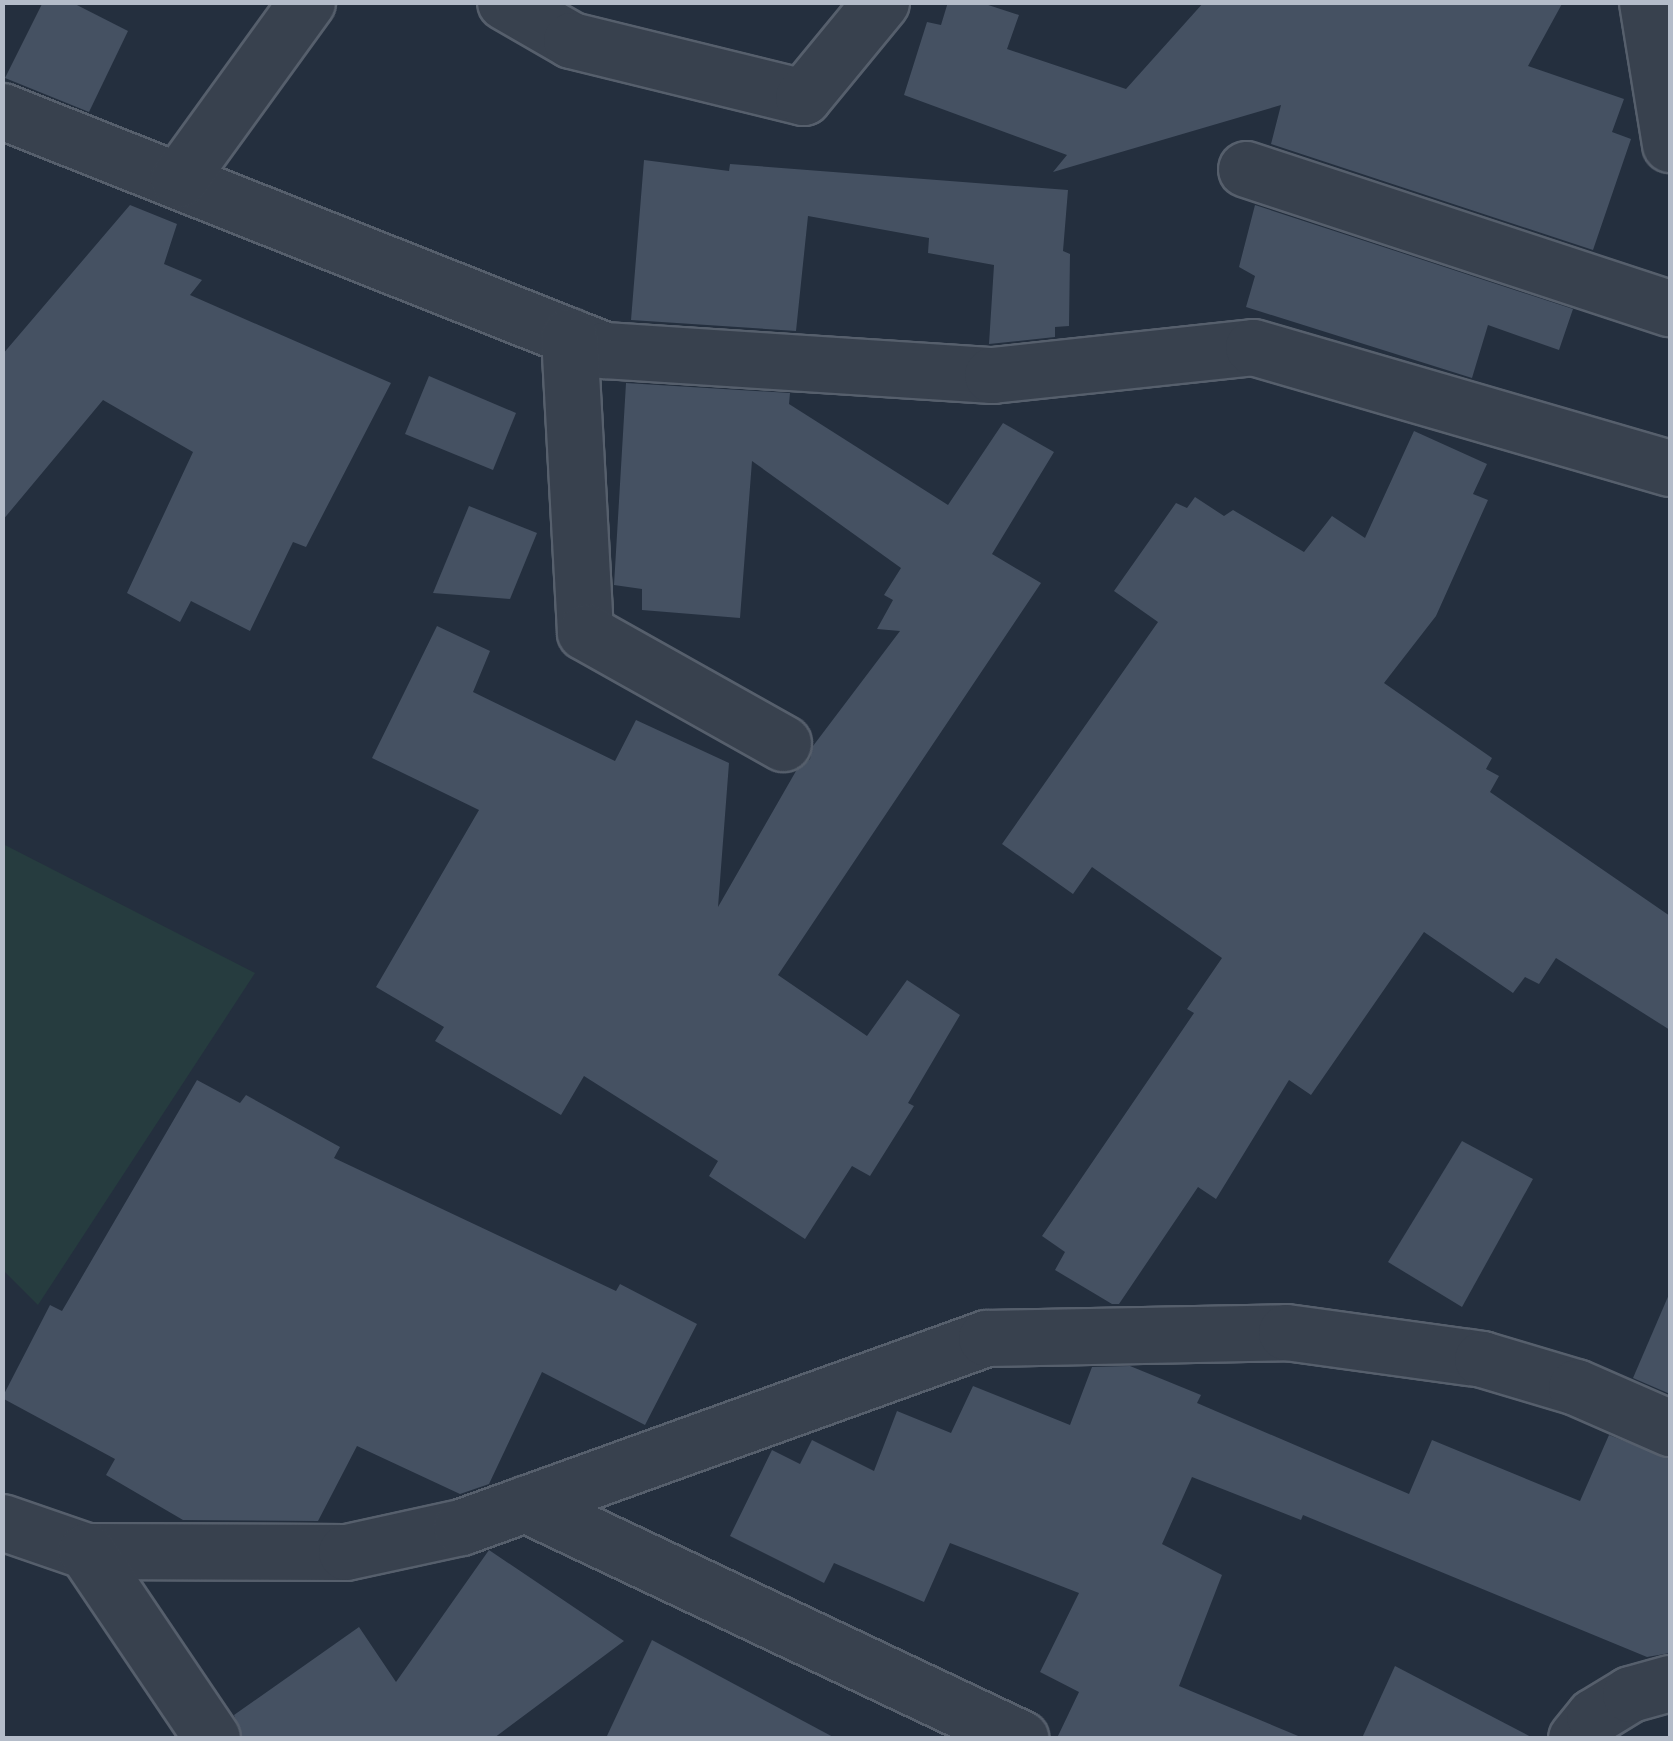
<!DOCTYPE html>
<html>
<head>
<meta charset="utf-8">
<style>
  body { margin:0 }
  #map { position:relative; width:1673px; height:1741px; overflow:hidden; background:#242f3e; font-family:Inter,sans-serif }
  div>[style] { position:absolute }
  .green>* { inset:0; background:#263c3f }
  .building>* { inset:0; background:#455162 }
  .roads { filter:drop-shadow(2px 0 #565f6c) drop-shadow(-2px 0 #565f6c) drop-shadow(0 2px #565f6c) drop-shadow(0 -2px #565f6c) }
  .street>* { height:55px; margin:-27.5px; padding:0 27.5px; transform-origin:27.5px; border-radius:27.5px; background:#38414e }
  span { translate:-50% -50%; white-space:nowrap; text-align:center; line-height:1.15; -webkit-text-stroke:8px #1d2633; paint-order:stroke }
  .frame { position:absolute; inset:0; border:5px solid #b4bcc9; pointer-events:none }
</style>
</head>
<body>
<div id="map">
  <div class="green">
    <div style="clip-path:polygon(3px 844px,255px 973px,38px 1305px,3px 1270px)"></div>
  </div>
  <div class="building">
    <div style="clip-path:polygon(43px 2px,71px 2px,128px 31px,89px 112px,5px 78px)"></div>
    <div style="clip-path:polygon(948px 2px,979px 2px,1019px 15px,1007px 49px,1126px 89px,1204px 2px,1563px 2px,1528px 66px,1624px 99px,1612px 132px,1631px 139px,1593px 250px,1271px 144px,1281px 105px,1053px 172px,1067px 155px,904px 95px,927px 22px,941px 25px)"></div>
    <div style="clip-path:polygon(644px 160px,729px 171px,730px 164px,1068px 190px,1063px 251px,1070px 254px,1069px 326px,1055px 327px,1055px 337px,989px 344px,994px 265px,928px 253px,929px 238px,808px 216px,796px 331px,631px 320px)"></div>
    <div style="clip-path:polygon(130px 205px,177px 224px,164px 264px,202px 280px,190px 295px,391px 383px,306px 547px,293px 542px,250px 631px,191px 601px,180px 622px,127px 593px,193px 452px,103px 400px,2px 521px,2px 355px)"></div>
    <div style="clip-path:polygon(1255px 205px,1573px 309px,1559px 350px,1488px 325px,1472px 378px,1246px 307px,1255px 276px,1239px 267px)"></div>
    <div style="clip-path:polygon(429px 376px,516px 413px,493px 470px,405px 434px)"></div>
    <div style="clip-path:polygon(626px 383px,790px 393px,789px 404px,948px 505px,1003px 423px,1054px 452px,992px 554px,1041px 583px,778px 975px,867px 1036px,907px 980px,960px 1015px,908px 1103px,914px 1106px,870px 1176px,852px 1166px,805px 1239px,709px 1176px,718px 1161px,584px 1076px,561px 1115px,435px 1041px,444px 1027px,376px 987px,479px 810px,372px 758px,437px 626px,490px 651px,473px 692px,615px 761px,636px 720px,729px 763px,718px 907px,796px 771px,810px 759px,813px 746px,900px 631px,877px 629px,893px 600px,884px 595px,901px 568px,752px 461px,740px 618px,642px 610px,642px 589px,614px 585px)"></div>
    <div style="clip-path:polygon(1414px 431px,1487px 464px,1473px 494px,1488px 500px,1436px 616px,1384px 683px,1492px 758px,1486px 769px,1499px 776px,1490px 792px,1670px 916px,1670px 1030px,1556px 958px,1539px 984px,1525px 977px,1513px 993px,1424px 932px,1311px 1095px,1289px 1080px,1216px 1199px,1198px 1187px,1119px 1304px,1112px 1304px,1055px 1270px,1065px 1252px,1042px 1236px,1194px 1013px,1187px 1009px,1222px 958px,1092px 867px,1073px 894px,1002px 844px,1158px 622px,1114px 591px,1176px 503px,1187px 508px,1195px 497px,1224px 516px,1233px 510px,1304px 552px,1332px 516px,1365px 538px)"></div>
    <div style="clip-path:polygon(469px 506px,537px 533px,510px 599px,433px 593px)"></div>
    <div style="clip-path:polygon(197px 1080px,240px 1103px,246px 1095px,340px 1147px,334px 1158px,616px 1291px,620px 1284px,697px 1324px,645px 1425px,542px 1372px,489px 1484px,460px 1494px,357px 1446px,318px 1521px,183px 1520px,106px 1475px,115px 1459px,2px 1398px,50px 1305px,62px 1311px)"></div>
    <div style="clip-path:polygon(1462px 1141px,1533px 1179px,1462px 1307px,1388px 1262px)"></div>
    <div style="clip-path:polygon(1670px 1292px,1670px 1394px,1633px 1378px)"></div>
    <div style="clip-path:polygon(1130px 1366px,1201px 1395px,1197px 1403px,1409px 1494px,1432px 1440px,1580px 1501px,1609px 1435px,1670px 1459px,1670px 1653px,1647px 1657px,1303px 1515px,1301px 1520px,1192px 1477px,1162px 1544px,1222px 1575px,1179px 1686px,1303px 1738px,1057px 1738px,1079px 1692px,1040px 1672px,1079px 1593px,950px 1543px,924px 1602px,834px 1563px,824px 1583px,730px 1536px,772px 1450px,800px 1464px,812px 1440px,874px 1471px,897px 1411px,951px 1433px,973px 1386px,1070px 1425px,1092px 1367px)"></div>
    <div style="clip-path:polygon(489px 1550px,624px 1641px,494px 1738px,243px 1738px,234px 1715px,359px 1627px,396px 1682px)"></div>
    <div style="clip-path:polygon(652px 1640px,835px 1738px,606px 1738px)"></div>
    <div style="clip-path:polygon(1395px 1666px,1533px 1738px,1362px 1738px)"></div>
  </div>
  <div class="roads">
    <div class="street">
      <div style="left:505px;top:2px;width:76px;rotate:29.9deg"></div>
      <div style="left:571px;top:40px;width:239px;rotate:13.8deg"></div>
      <div style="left:803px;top:97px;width:123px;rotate:-50.6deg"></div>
      <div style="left:1647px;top:2px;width:144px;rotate:80.8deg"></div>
      <div style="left:2px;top:111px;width:648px;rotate:21.65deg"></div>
      <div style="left:604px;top:350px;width:389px;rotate:3.7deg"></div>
      <div style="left:992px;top:375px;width:262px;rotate:-6.1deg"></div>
      <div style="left:1253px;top:347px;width:434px;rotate:16.2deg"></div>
      <div style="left:1246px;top:169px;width:446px;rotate:18.2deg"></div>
      <div style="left:178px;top:180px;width:220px;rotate:-54.1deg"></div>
      <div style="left:569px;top:336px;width:296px;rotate:86.9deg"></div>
      <div style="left:585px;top:632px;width:227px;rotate:29.3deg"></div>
      <div style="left:525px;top:1504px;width:548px;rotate:25.3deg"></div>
      <div style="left:2px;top:1522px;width:89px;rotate:19deg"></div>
      <div style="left:86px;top:1551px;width:260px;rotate:0.2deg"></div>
      <div style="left:346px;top:1552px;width:118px;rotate:-12.3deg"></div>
      <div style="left:461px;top:1527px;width:558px;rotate:-19.8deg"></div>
      <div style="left:986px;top:1338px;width:300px;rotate:-1.1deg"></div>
      <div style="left:1286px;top:1332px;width:198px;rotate:7.8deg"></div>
      <div style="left:1482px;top:1359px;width:98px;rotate:16.6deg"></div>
      <div style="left:1576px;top:1387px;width:103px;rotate:23.6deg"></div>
      <div style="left:86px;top:1551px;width:225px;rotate:56deg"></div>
      <div style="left:1576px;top:1738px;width:28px;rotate:-51deg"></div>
      <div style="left:1594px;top:1716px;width:42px;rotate:-31.4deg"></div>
      <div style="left:1630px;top:1694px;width:41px;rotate:-15.4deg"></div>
    </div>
  </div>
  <div class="frame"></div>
</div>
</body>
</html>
